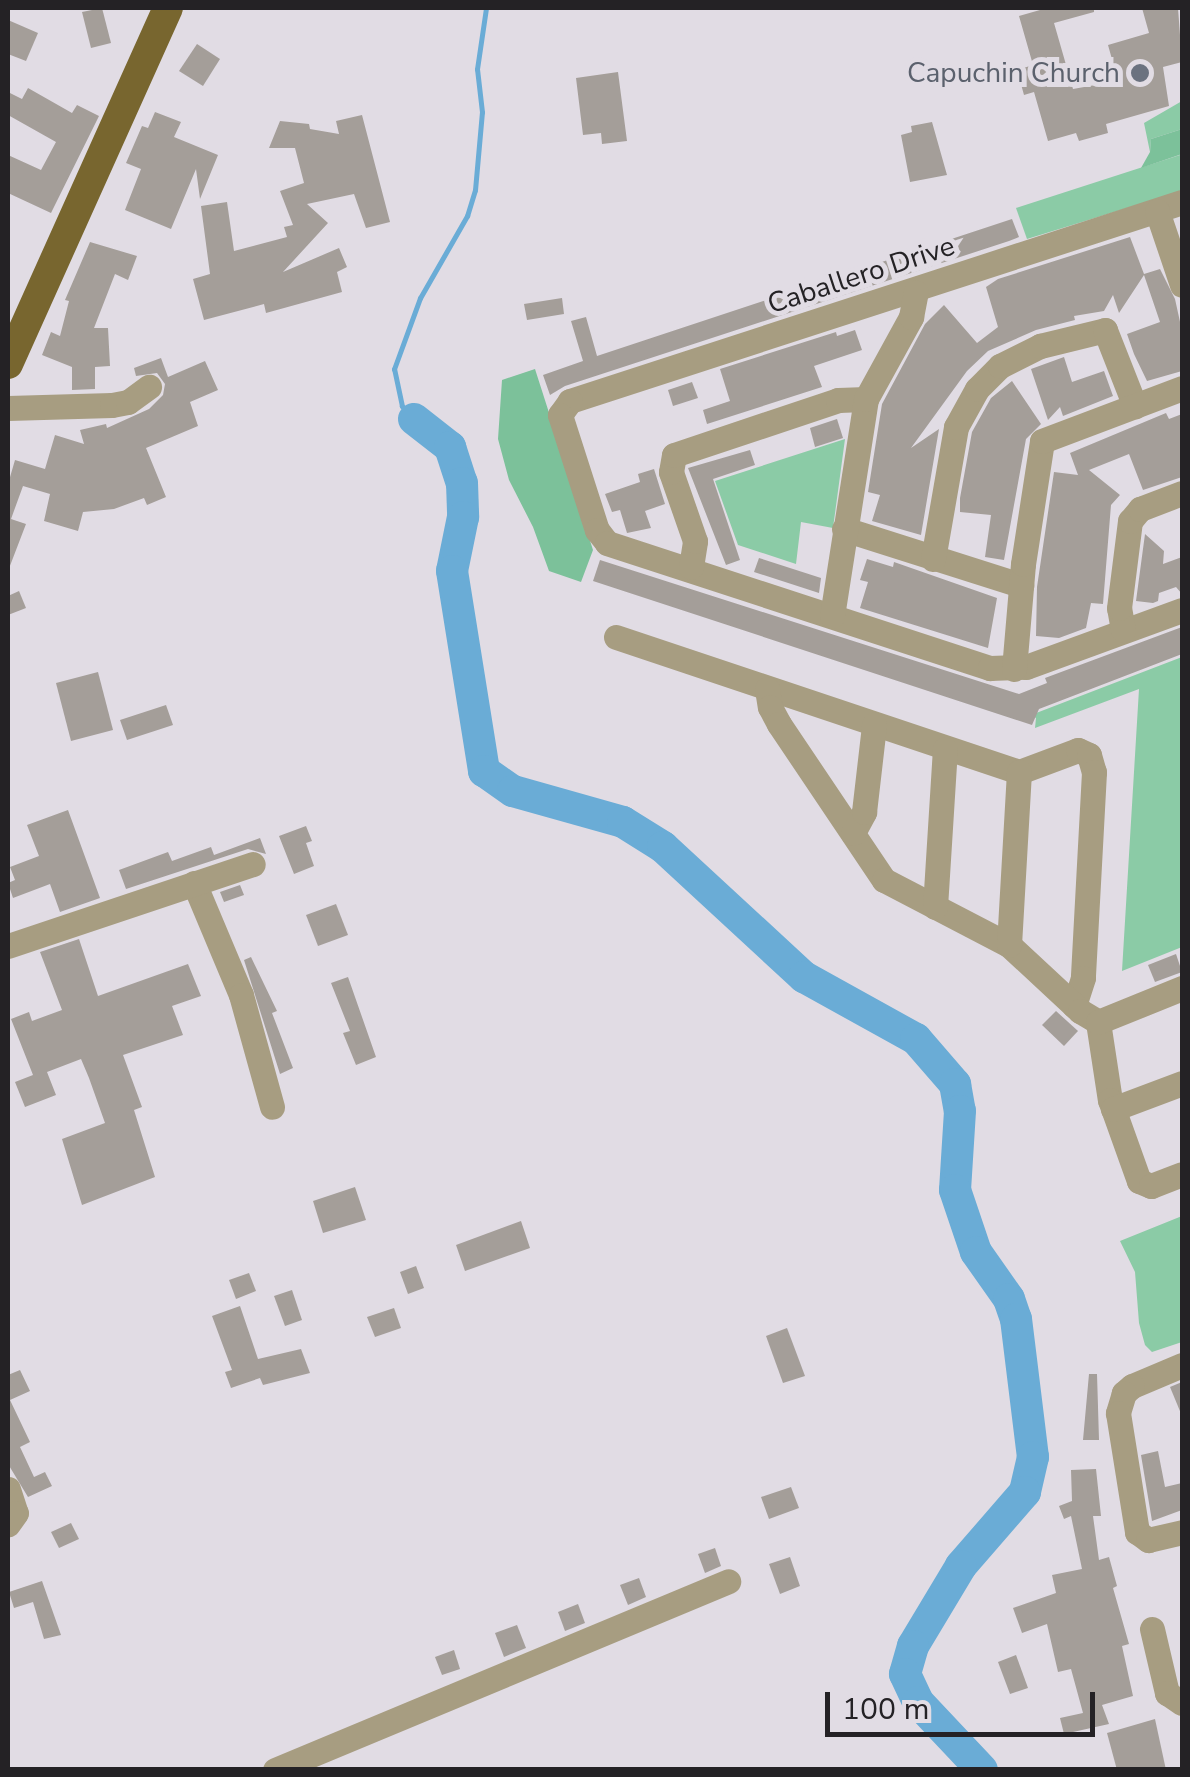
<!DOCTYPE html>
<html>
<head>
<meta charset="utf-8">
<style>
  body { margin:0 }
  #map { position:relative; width:1190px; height:1777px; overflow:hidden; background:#e1dce4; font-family:"Nunito Sans",sans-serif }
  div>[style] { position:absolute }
  .green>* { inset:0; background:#8bcba6 }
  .forest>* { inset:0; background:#7cc19a }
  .stream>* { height:5px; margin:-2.5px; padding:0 2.5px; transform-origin:2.5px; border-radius:2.5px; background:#6aacd6 }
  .river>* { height:32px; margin:-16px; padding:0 16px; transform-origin:16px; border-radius:16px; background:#6aacd6 }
  .building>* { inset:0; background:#a49e99 }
  .minor>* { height:25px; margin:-12.5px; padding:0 12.5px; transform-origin:12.5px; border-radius:12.5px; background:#a79d81 }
  .major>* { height:30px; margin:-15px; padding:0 15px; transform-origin:15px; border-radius:15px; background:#78662f }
  .dots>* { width:28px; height:28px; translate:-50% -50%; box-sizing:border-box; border:5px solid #e1dce4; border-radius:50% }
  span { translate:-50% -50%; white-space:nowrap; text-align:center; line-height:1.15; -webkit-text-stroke:10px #e1dce4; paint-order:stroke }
  .worship-label { font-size:28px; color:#5b616d }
  .right { translate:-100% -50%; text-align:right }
  .street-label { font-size:28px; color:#242225 }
  .frame { position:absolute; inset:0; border:10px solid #242225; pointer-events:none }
  .scale { position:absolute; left:825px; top:1692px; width:270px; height:45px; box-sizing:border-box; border:5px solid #242225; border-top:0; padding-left:12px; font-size:30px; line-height:35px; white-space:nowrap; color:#242225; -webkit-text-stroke:8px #e1dce4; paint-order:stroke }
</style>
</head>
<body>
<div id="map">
  <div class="green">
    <div style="clip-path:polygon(1182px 101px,1182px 129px,1151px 139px,1150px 152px,1144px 123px)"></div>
    <div style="clip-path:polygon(1180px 155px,1182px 191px,1027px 239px,1016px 208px)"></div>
    <div style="clip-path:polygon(845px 439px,833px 528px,801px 522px,796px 564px,738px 545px,715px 481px)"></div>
    <div style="clip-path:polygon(1182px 657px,1182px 947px,1122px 971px,1139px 689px,1035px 728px,1036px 718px,1031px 715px)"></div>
    <div style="clip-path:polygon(1182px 1216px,1182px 1342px,1152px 1352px,1145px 1345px,1139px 1323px,1135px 1272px,1120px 1241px)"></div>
  </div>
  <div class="forest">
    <div style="clip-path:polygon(1182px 129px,1182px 154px,1141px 168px,1150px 152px,1151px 139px)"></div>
    <div style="clip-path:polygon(535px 369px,593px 550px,581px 582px,549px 571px,533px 527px,509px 480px,498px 439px,502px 380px)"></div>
  </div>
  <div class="stream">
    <div style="left:414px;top:419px;width:18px;rotate:-133deg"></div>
    <div style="left:402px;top:406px;width:38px;rotate:-102deg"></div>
    <div style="left:394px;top:369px;width:76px;rotate:-69.9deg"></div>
    <div style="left:420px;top:298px;width:95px;rotate:-60.2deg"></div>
    <div style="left:467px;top:216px;width:27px;rotate:-73deg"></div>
    <div style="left:475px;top:190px;width:78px;rotate:-84.9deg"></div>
    <div style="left:482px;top:112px;width:43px;rotate:-96.6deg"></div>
    <div style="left:477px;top:69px;width:62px;rotate:-81.6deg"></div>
  </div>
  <div class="river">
    <div style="left:414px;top:419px;width:46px;rotate:37.9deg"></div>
    <div style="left:450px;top:447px;width:38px;rotate:72deg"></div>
    <div style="left:462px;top:483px;width:34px;rotate:88deg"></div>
    <div style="left:463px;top:517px;width:55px;rotate:101.5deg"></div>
    <div style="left:452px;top:571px;width:203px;rotate:80.9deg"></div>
    <div style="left:484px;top:771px;width:35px;rotate:35deg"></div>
    <div style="left:513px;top:791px;width:114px;rotate:15.7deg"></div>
    <div style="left:623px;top:822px;width:47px;rotate:32deg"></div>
    <div style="left:663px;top:847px;width:192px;rotate:42.7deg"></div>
    <div style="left:804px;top:977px;width:128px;rotate:29deg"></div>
    <div style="left:916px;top:1039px;width:60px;rotate:49.1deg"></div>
    <div style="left:955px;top:1084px;width:27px;rotate:80deg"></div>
    <div style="left:960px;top:1111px;width:79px;rotate:93.6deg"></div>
    <div style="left:955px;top:1190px;width:65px;rotate:71.3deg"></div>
    <div style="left:976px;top:1252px;width:57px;rotate:54.9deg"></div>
    <div style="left:1009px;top:1299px;width:21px;rotate:71deg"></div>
    <div style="left:1016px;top:1319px;width:139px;rotate:83deg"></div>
    <div style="left:1033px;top:1457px;width:36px;rotate:103deg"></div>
    <div style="left:1025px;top:1492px;width:98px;rotate:130.9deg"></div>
    <div style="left:961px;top:1566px;width:93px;rotate:121deg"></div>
    <div style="left:913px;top:1646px;width:29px;rotate:106deg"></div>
    <div style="left:905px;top:1674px;width:31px;rotate:65deg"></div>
    <div style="left:918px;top:1702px;width:93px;rotate:46.7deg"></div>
  </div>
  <div class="building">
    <div style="clip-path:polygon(102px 8px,111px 43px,91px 48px,82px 12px)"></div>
    <div style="clip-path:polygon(1047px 8px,1094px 8px,1094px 12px,1054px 23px,1073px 89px,1112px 82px,1115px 70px,1108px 45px,1149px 33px,1142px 8px,1178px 8px,1182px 62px,1163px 67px,1169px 106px,1106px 124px,1108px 133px,1079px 141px,1076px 133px,1048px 141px,1034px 92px,1024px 95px,1017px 70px,1033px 65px,1019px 16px)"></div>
    <div style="clip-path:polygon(8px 20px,38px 33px,26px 61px,8px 54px)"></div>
    <div style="clip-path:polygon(197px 44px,220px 59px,203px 86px,179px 71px)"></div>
    <div style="clip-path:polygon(618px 72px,627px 141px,602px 144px,601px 133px,583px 135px,576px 78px)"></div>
    <div style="clip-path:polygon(28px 88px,72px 113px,77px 105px,99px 116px,51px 213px,8px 193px,8px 155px,41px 170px,56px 142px,8px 115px,8px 92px,22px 99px)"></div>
    <div style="clip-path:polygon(155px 112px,181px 122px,174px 137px,218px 155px,200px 199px,196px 169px,171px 229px,125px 210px,141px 169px,126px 163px,142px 126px,148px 128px)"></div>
    <div style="clip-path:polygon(362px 115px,390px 222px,366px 228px,354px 194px,307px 204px,328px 223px,283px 272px,339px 248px,347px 267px,337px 272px,342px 292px,266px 313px,264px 304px,204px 320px,193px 279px,210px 274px,201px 206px,227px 202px,234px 251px,287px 237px,284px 227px,293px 225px,280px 191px,304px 183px,295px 148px,269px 148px,280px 121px,309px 124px,310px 129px,339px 134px,336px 121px)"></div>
    <div style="clip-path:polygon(932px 122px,947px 175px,910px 182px,901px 135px,912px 132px,911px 126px)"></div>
    <div style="clip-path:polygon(1012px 219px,1019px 237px,1009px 241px,565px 386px,550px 395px,543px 375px,583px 361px,571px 321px,586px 317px,597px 356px)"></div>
    <div style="clip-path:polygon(1130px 237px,1144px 274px,1160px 269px,1175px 299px,1182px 331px,1182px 371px,1147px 381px,1134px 354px,1127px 334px,1160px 322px,1144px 275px,1119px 313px,1113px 295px,1104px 311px,1074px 316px,1075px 320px,1036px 330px,988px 351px,967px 371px,911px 448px,939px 429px,921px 535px,872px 521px,880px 495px,868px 492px,882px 404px,925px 324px,944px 305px,977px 343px,998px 327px,986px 287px,998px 279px)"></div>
    <div style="clip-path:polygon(90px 242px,137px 256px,128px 280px,115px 274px,94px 328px,108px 328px,110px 366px,95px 367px,95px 389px,72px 390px,72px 367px,42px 355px,51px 332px,60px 336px,69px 301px,65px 300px)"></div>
    <div style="clip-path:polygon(562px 298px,564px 314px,527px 320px,524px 304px)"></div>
    <div style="clip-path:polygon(855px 330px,862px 350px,814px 366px,822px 387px,707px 424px,703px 410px,730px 401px,720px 369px,836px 332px,837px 336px)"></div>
    <div style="clip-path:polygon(1064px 357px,1072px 382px,1104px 371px,1113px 396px,1063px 416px,1060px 407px,1048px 420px,1031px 369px)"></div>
    <div style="clip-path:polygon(161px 358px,168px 377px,205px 361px,218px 390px,190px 402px,198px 426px,146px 448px,166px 497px,147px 505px,144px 498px,114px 509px,83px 512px,78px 531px,44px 521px,50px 494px,23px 486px,11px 519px,26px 524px,8px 571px,8px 484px,15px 460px,45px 469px,55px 435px,84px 444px,80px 430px,106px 424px,107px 428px,149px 409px,163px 395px,165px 384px,157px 373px,136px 376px,134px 368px)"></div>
    <div style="clip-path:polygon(1012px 381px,1041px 424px,1026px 439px,1004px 560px,985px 557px,991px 515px,960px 512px,960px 498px,972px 432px,991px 398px)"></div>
    <div style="clip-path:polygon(692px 382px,698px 398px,673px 406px,668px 390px)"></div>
    <div style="clip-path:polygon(1166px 413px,1169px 419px,1182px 414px,1182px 477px,1143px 490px,1129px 454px,1089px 470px,1120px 495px,1111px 505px,1103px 604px,1091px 603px,1086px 628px,1059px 638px,1036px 636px,1037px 587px,1054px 472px,1078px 475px,1070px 453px)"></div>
    <div style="clip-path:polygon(837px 419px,843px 438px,815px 447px,810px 428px)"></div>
    <div style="clip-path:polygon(750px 450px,755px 465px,713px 479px,740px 560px,726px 565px,688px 468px)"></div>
    <div style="clip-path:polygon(654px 469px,665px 504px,645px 511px,651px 528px,627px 533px,620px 510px,612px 512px,605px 494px,640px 482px,638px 474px)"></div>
    <div style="clip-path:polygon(1145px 534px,1164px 551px,1163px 564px,1182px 557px,1182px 594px,1176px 587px,1159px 593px,1158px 601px,1153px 603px,1136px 601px)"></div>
    <div style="clip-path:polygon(759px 558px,821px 578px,819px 593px,754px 572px)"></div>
    <div style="clip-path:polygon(867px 559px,893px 567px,894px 562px,997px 598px,988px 648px,860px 608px,868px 582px,860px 580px)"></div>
    <div style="clip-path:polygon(600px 560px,1019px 694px,1047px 683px,1045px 678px,1182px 627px,1182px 654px,1039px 709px,1032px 725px,593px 581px)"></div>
    <div style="clip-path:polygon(19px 591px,26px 608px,8px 615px,8px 596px)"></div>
    <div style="clip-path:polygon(98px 672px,113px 730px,71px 741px,56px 683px)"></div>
    <div style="clip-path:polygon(166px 705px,173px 725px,127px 740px,120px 720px)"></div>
    <div style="clip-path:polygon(68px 810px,100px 898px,60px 912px,50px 884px,13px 898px,8px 883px,15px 880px,10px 867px,39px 856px,27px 825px)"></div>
    <div style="clip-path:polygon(306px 826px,312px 841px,306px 843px,314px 866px,294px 874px,279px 836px)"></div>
    <div style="clip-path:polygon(260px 838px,266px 854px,248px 849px,126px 889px,119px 870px,168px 852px,172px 861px,211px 847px,214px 855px)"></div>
    <div style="clip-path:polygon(240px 885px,244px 895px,224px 902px,220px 892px)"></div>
    <div style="clip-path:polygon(336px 904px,348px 935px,318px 946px,306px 915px)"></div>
    <div style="clip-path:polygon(79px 939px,98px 996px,188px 964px,201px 996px,172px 1006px,183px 1035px,123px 1055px,142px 1107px,134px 1110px,155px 1177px,82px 1205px,62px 1139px,105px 1123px,89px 1078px,81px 1059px,47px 1072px,56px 1095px,25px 1107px,15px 1082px,33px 1075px,11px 1019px,29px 1012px,32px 1021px,62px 1010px,40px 952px)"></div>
    <div style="clip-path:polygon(1176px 954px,1182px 972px,1155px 982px,1148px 965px)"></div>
    <div style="clip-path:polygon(251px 957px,277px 1011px,272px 1013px,293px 1068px,280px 1074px,244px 960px)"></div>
    <div style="clip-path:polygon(348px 977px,376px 1057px,356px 1065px,343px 1033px,350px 1031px,331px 983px)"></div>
    <div style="clip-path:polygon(1056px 1011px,1078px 1031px,1064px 1046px,1042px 1025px)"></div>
    <div style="clip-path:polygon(355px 1187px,366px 1220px,323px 1233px,313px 1201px)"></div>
    <div style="clip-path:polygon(521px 1221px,530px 1248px,465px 1271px,456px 1245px)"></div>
    <div style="clip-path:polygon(416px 1266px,424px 1288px,408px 1294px,400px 1272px)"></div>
    <div style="clip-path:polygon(249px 1273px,256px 1291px,236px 1299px,229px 1280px)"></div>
    <div style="clip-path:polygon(292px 1290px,302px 1320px,285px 1326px,274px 1296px)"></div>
    <div style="clip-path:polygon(240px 1306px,258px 1359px,301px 1349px,310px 1373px,263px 1385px,260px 1378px,231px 1388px,225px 1372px,232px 1370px,212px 1316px)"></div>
    <div style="clip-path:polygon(394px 1308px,401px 1328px,375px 1337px,367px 1317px)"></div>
    <div style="clip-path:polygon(787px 1328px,805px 1376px,783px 1383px,766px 1336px)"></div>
    <div style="clip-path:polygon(20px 1370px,30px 1391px,10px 1400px,30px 1442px,20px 1447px,34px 1477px,45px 1472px,52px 1486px,28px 1497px,8px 1464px,8px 1375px)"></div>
    <div style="clip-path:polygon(1089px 1374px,1097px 1374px,1099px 1440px,1083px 1440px)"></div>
    <div style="clip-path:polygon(1182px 1382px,1182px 1416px,1170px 1387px)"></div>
    <div style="clip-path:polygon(1158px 1451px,1165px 1487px,1182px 1483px,1182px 1510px,1152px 1521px,1141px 1455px)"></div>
    <div style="clip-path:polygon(1096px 1469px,1101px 1516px,1093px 1516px,1099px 1560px,1109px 1557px,1117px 1586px,1113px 1588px,1129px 1644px,1122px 1646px,1133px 1696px,1102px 1705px,1109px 1724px,1064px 1734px,1060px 1718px,1083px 1713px,1071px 1669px,1058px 1672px,1047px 1624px,1022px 1633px,1013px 1608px,1056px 1593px,1052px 1575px,1082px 1569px,1071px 1516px,1064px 1519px,1059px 1506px,1072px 1501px,1071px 1470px)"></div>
    <div style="clip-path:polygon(791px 1487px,799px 1508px,769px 1519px,761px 1497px)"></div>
    <div style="clip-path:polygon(71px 1523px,79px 1539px,59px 1548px,51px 1532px)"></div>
    <div style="clip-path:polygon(715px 1548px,721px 1566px,705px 1573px,698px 1554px)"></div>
    <div style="clip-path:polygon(790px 1557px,800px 1586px,780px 1594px,769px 1564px)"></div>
    <div style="clip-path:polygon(639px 1578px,646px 1597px,628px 1605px,620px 1585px)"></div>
    <div style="clip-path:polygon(42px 1581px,61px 1635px,44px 1639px,33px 1602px,14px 1608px,9px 1592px)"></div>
    <div style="clip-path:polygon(578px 1604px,585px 1623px,565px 1631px,558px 1612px)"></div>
    <div style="clip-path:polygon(517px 1625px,526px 1648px,504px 1657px,495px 1633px)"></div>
    <div style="clip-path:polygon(454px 1650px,460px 1669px,442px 1675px,435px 1657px)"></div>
    <div style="clip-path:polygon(1016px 1655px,1028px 1688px,1010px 1694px,998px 1662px)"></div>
    <div style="clip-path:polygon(1155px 1719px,1166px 1770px,1117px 1770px,1107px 1733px)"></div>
  </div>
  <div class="minor">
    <div style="left:1182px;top:202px;width:644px;rotate:161.99deg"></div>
    <div style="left:570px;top:401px;width:17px;rotate:126deg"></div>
    <div style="left:560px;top:415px;width:121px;rotate:72.2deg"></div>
    <div style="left:597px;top:530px;width:16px;rotate:52deg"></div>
    <div style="left:607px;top:543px;width:403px;rotate:18.1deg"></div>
    <div style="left:990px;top:668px;width:36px;rotate:-2deg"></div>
    <div style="left:1026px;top:667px;width:166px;rotate:-20.1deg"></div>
    <div style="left:1157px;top:211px;width:78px;rotate:71.3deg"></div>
    <div style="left:8px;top:408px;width:104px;rotate:-1.7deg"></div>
    <div style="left:112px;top:405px;width:16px;rotate:-11deg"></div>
    <div style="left:128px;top:402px;width:26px;rotate:-36deg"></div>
    <div style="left:844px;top:529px;width:186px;rotate:17.6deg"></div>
    <div style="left:933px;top:559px;width:134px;rotate:-80.1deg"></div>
    <div style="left:956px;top:427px;width:43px;rotate:-61.1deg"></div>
    <div style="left:977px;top:389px;width:33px;rotate:-45deg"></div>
    <div style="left:1000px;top:366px;width:45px;rotate:-26.6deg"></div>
    <div style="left:1040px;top:346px;width:67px;rotate:-13.8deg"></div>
    <div style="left:1105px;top:330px;width:82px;rotate:68.5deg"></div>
    <div style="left:691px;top:567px;width:26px;rotate:-81deg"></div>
    <div style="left:695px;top:541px;width:73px;rotate:-109.2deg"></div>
    <div style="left:671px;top:472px;width:17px;rotate:-80deg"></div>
    <div style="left:674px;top:455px;width:173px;rotate:-18.5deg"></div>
    <div style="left:838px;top:400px;width:28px;rotate:-2deg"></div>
    <div style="left:832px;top:616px;width:220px;rotate:-81.1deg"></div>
    <div style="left:866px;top:399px;width:94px;rotate:-61.2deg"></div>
    <div style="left:911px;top:317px;width:25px;rotate:-79deg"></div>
    <div style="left:1123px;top:630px;width:22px;rotate:-100deg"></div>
    <div style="left:1119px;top:608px;width:88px;rotate:-82.8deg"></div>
    <div style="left:1130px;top:521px;width:16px;rotate:-50deg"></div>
    <div style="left:1140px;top:509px;width:45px;rotate:-20.9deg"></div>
    <div style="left:616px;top:637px;width:425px;rotate:18.5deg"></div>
    <div style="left:1019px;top:772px;width:63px;rotate:-20.4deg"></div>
    <div style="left:1078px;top:750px;width:12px;rotate:24deg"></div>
    <div style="left:1089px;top:755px;width:18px;rotate:74deg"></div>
    <div style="left:1094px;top:772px;width:206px;rotate:93.1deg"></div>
    <div style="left:1083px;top:978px;width:29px;rotate:108deg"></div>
    <div style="left:1014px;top:669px;width:105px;rotate:-85.1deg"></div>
    <div style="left:1023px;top:564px;width:124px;rotate:-81.2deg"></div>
    <div style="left:1042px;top:441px;width:150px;rotate:-20.7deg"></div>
    <div style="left:767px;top:689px;width:18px;rotate:81deg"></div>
    <div style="left:770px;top:707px;width:19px;rotate:62deg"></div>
    <div style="left:779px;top:724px;width:188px;rotate:56.1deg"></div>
    <div style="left:884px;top:880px;width:141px;rotate:27.5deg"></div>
    <div style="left:1009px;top:945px;width:97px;rotate:42.9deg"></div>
    <div style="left:1080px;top:1011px;width:21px;rotate:31deg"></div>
    <div style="left:1098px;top:1022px;width:79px;rotate:81.3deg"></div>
    <div style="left:1110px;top:1100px;width:86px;rotate:70.3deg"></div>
    <div style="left:1139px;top:1181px;width:13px;rotate:23deg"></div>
    <div style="left:1151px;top:1186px;width:33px;rotate:-21deg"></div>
    <div style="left:853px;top:833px;width:24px;rotate:-62deg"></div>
    <div style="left:864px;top:812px;width:88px;rotate:-83.4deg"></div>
    <div style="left:194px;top:883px;width:121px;rotate:67.2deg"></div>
    <div style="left:241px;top:995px;width:116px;rotate:74.5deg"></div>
    <div style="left:935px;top:907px;width:158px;rotate:-86.4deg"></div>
    <div style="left:1009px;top:945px;width:173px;rotate:-86.7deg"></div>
    <div style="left:8px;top:946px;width:258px;rotate:-18.5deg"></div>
    <div style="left:1098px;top:1022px;width:91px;rotate:-22deg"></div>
    <div style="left:1113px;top:1109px;width:74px;rotate:-20.6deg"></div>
    <div style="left:1182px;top:1365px;width:54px;rotate:157.2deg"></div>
    <div style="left:1132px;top:1386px;width:11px;rotate:139deg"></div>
    <div style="left:1124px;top:1393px;width:21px;rotate:107deg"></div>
    <div style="left:1118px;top:1413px;width:121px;rotate:80.9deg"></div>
    <div style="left:1137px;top:1532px;width:14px;rotate:36deg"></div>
    <div style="left:1148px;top:1540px;width:35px;rotate:-13deg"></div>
    <div style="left:8px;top:1489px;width:25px;rotate:72deg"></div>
    <div style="left:16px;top:1513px;width:14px;rotate:126deg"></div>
    <div style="left:1152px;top:1629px;width:66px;rotate:76.8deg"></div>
    <div style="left:1167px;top:1693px;width:18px;rotate:34deg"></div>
    <div style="left:275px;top:1770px;width:491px;rotate:-22.6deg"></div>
  </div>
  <div class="major">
    <div style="left:8px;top:364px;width:390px;rotate:-65.8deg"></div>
  </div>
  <div class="dots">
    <div style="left:1140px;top:73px;background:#6b7280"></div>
  </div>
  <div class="worship-label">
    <span class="right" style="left:1120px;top:73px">Capuchin Church</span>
  </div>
  <div class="street-label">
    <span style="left:861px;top:275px;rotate:-18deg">Caballero Drive</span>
  </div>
  <div class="frame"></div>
  <div class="scale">100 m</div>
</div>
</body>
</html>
